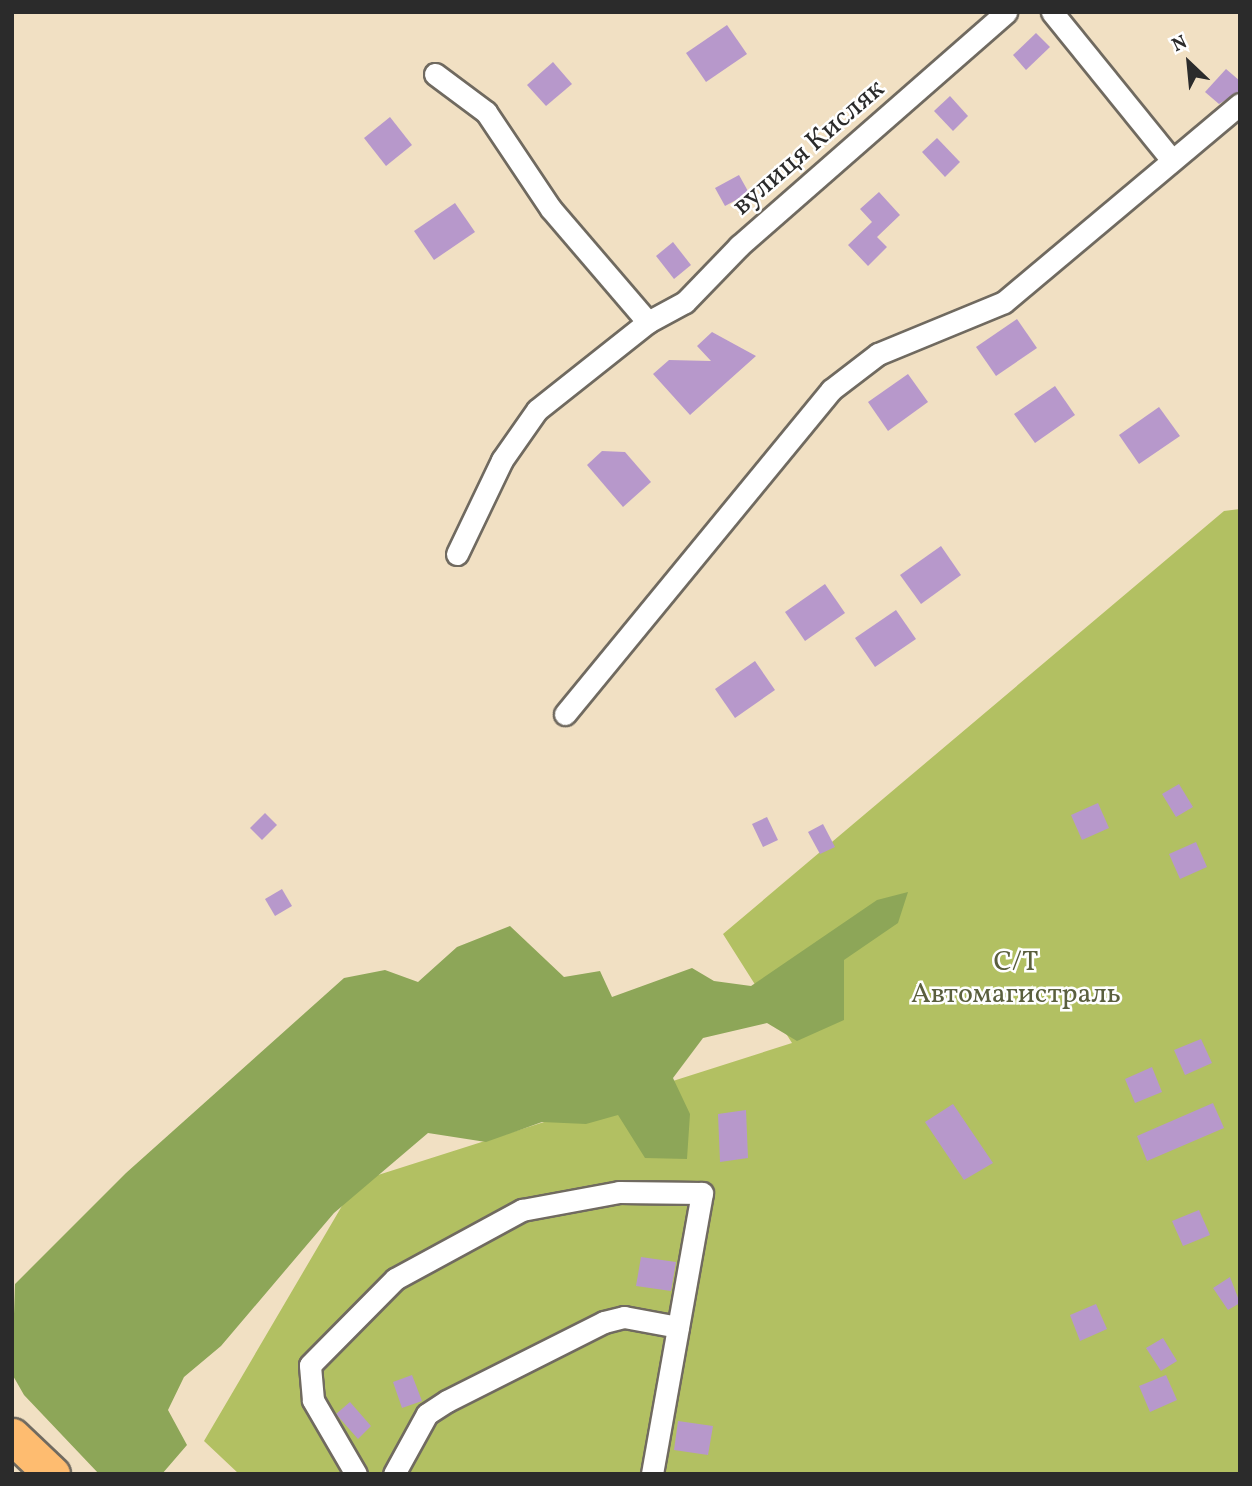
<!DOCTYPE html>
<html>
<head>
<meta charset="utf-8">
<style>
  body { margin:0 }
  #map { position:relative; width:1252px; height:1486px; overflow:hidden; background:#f1e0c3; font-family:Vollkorn,serif }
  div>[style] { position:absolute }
  .green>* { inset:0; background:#b2c062 }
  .forest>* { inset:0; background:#8da658 }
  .building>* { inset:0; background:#b798cb }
  .roads { filter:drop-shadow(2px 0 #706a60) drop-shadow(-2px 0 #706a60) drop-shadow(0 2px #706a60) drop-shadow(0 -2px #706a60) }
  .minor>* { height:21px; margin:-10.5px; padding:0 10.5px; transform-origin:10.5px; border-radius:10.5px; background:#fff }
  .trunk>* { height:35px; margin:-17.5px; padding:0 17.5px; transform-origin:17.5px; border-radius:17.5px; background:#febc70 }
  span { translate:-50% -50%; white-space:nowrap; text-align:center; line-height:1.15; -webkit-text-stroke:5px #fff; paint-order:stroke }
  .street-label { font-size:28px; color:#2b2b2b }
  .park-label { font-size:28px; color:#5a5f3e }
  .frame { position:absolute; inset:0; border:14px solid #2b2b2b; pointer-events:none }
  .north { position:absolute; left:1154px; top:28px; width:70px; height:70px; -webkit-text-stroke:5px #fff; paint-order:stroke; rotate:334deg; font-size:19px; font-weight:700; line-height:28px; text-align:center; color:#2b2b2b }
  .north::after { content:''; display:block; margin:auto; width:24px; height:32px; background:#2b2b2b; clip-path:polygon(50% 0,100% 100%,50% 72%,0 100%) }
</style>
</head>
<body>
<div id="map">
  <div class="green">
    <div style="clip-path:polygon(1240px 509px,1240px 1474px,239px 1474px,204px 1441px,356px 1182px,792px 1043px,723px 934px,1224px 511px)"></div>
  </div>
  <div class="forest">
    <div style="clip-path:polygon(908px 892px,898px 923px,844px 960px,844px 1020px,797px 1041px,767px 1023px,703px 1038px,673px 1078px,690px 1114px,687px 1159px,645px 1158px,618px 1115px,586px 1124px,542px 1122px,486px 1142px,428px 1133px,334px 1213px,221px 1346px,184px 1377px,168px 1410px,187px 1445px,162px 1474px,99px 1474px,24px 1395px,12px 1374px,15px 1284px,126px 1173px,344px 978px,385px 970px,418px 982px,457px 947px,510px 926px,564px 977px,600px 971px,612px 997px,692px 968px,714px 981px,751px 986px,877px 900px)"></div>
  </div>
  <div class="building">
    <div style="clip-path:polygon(727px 25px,747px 54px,706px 82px,686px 53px)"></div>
    <div style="clip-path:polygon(1036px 33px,1050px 47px,1026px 70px,1013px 55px)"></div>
    <div style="clip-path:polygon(553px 62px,572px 84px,546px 106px,527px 85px)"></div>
    <div style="clip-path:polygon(1226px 69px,1240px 81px,1240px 91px,1219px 104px,1205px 92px)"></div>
    <div style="clip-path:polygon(950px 96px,968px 116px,953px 131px,934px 111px)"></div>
    <div style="clip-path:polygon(390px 117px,412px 145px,386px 166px,364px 138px)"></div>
    <div style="clip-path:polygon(937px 138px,960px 162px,945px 177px,922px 152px)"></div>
    <div style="clip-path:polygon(739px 175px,749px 193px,725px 206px,715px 188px)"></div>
    <div style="clip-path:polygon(879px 192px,900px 215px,877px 237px,887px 247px,868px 266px,848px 245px,872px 222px,860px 209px)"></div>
    <div style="clip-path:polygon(455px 203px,475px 232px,434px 260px,414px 231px)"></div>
    <div style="clip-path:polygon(673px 242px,691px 265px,674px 279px,656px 256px)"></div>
    <div style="clip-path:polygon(1017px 319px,1037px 348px,996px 376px,976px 347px)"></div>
    <div style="clip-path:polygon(712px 332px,756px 356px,690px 415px,653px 374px,669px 360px,711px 361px,697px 346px)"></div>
    <div style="clip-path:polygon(908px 374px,928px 402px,888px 431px,868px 402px)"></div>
    <div style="clip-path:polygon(1055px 386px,1075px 415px,1035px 443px,1014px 414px)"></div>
    <div style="clip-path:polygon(1159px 407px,1180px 436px,1139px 464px,1119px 435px)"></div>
    <div style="clip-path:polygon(602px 451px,625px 452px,651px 482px,623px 507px,587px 465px)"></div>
    <div style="clip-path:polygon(941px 546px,961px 575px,921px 604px,900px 575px)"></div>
    <div style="clip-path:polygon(825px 584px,845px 613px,805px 641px,785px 612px)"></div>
    <div style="clip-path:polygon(896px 610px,916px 639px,875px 667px,855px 638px)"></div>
    <div style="clip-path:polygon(755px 661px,775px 690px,735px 718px,715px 689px)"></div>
    <div style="clip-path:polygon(1179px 784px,1193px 807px,1176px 817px,1162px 794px)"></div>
    <div style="clip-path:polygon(1098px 803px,1109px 828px,1082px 840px,1071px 815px)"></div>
    <div style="clip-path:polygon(265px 813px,277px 825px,262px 840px,250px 828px)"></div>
    <div style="clip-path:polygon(767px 817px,778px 840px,763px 847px,752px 824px)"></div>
    <div style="clip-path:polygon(823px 824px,835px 847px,820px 854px,808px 832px)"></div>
    <div style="clip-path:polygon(1196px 842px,1207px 867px,1180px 879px,1169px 854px)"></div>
    <div style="clip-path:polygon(282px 889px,292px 906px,275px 916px,265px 899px)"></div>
    <div style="clip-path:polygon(1201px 1039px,1212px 1063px,1185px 1075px,1174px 1050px)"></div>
    <div style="clip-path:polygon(1152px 1067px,1162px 1092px,1135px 1103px,1125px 1079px)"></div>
    <div style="clip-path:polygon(1213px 1103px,1224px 1128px,1147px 1161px,1137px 1136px)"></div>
    <div style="clip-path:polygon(953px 1104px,993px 1163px,964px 1180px,925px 1122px)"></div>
    <div style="clip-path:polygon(746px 1110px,748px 1158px,720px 1162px,718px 1114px)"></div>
    <div style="clip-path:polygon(1199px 1210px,1210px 1235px,1183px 1246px,1172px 1221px)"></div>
    <div style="clip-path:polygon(641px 1257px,676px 1262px,671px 1291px,636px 1286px)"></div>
    <div style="clip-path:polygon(1230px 1277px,1240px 1303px,1228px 1310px,1213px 1288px)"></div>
    <div style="clip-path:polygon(1096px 1304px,1107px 1329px,1080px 1341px,1070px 1315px)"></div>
    <div style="clip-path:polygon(1163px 1338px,1177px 1361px,1161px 1371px,1146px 1348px)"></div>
    <div style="clip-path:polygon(412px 1375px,422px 1401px,402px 1408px,393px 1382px)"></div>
    <div style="clip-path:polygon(1166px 1375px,1177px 1400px,1150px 1412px,1139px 1386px)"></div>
    <div style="clip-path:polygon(350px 1402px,371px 1426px,358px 1439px,336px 1414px)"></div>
    <div style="clip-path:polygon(678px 1421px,713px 1426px,708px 1455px,674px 1450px)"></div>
  </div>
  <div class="roads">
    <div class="minor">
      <div style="left:1052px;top:12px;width:189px;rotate:51deg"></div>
      <div style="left:435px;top:74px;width:64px;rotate:36.7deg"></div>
      <div style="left:486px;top:112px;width:117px;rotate:56.2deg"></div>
      <div style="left:551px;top:209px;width:149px;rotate:49.4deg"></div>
      <div style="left:457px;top:554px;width:104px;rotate:-64.4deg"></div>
      <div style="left:502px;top:460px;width:61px;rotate:-55deg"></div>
      <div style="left:537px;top:410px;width:142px;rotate:-38.4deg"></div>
      <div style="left:648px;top:322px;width:42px;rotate:-28.4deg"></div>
      <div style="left:685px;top:302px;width:78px;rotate:-46deg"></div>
      <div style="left:739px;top:246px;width:355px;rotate:-41.2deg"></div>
      <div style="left:565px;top:714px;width:419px;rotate:-50.6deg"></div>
      <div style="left:831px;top:390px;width:59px;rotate:-37.5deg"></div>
      <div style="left:878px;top:354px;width:136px;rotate:-22.4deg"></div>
      <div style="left:1004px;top:302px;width:308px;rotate:-40deg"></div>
      <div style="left:356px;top:1474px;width:86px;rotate:-120.2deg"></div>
      <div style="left:313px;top:1400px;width:35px;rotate:-95deg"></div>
      <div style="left:310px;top:1365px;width:121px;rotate:-45.3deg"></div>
      <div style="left:395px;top:1279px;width:145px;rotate:-28.5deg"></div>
      <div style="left:522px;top:1210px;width:99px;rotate:-10.5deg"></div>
      <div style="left:619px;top:1192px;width:83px;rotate:0.7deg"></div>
      <div style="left:702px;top:1193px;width:285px;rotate:100.1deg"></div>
      <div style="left:394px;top:1474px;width:68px;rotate:-61.2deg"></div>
      <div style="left:427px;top:1414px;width:24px;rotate:-33deg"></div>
      <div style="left:447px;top:1401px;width:176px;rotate:-26.7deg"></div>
      <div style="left:604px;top:1322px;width:21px;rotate:-14deg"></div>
      <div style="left:624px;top:1317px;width:55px;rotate:10.5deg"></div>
    </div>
    <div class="trunk">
      <div style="left:12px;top:1436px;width:55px;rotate:43.5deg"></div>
    </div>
  </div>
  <div class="street-label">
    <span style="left:809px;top:148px;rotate:-41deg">вулиця Кисляк</span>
  </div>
  <div class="park-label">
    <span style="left:1016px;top:979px">С/Т<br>Автомагистраль</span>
  </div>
  <div class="frame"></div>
  <div class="north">N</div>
</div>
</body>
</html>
